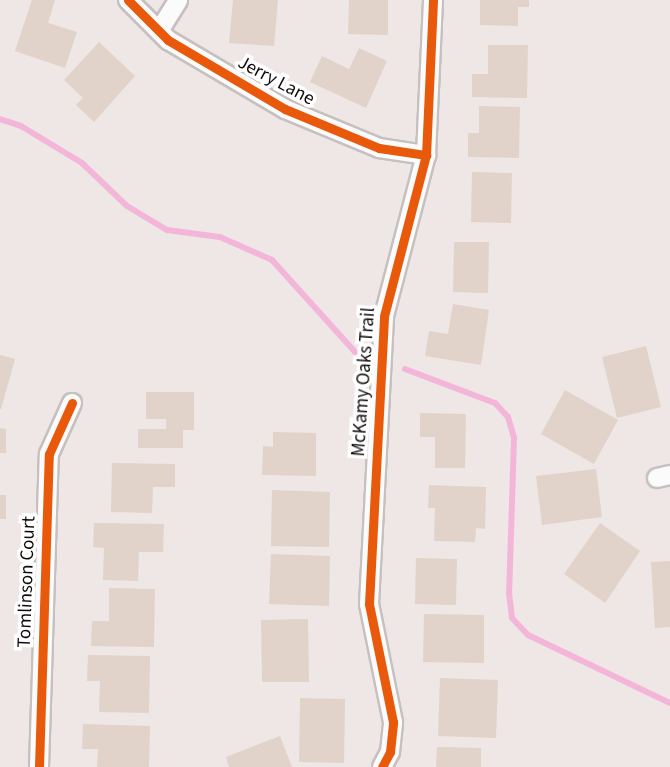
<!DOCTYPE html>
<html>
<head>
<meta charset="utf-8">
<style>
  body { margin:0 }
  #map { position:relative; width:670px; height:767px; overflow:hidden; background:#eee7e6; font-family:"Source Sans 3",sans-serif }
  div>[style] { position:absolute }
  .stream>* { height:6px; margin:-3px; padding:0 3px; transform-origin:3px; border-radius:3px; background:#f3b6d8 }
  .building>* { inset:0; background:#e1d3c9 }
  .roads { filter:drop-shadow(2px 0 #c6c0c0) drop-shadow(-2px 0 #c6c0c0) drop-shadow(0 2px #c6c0c0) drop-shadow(0 -2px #c6c0c0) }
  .minor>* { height:18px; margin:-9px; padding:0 9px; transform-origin:9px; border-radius:9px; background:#fcfbfb }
  .cycleway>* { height:9px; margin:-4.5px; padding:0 4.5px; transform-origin:4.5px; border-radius:4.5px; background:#e8590c }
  span { translate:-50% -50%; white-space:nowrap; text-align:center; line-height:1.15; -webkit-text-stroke:7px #fff; paint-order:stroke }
  .street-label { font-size:19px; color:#0f0b0b }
</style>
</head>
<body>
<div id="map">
  <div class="stream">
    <div style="left:0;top:119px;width:22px;rotate:18deg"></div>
    <div style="left:21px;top:126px;width:71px;rotate:31.2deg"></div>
    <div style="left:82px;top:163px;width:62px;rotate:43.7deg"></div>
    <div style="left:127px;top:206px;width:47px;rotate:31deg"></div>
    <div style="left:167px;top:230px;width:53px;rotate:7.5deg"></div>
    <div style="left:220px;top:237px;width:57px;rotate:23.9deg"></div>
    <div style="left:272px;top:260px;width:124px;rotate:47.9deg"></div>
    <div style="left:405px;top:369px;width:96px;rotate:20.7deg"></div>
    <div style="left:495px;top:403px;width:19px;rotate:47deg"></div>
    <div style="left:508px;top:417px;width:22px;rotate:74deg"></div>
    <div style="left:514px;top:438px;width:155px;rotate:91.8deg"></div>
    <div style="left:509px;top:593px;width:25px;rotate:83deg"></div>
    <div style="left:512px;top:618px;width:23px;rotate:47deg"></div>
    <div style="left:528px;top:635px;width:157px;rotate:25.6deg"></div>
  </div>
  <div class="building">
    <div style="clip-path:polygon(32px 0,55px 0,48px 23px,77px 32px,65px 68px,15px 51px)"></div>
    <div style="clip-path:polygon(233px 0,278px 0,274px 46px,229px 43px)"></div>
    <div style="clip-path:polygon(349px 0,388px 0,388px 35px,348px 34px)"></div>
    <div style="clip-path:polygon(480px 0,529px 0,529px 7px,518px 7px,518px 26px,480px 25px)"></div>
    <div style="clip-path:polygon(99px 42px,135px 76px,94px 122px,76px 105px,83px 98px,64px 80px)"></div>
    <div style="clip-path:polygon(488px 45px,528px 45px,527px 98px,472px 97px,472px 74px,488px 74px)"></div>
    <div style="clip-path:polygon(359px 48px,387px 61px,366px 108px,310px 82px,322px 56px,349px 69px)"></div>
    <div style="clip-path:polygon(479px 106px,520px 107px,519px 158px,468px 157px,468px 133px,479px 133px)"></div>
    <div style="clip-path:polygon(472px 172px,512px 173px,511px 223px,471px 222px)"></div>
    <div style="clip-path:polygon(454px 242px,489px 242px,488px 293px,453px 292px)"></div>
    <div style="clip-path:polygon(453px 304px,489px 310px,481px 365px,425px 356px,429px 331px,448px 334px)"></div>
    <div style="clip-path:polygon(646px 346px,661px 407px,617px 418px,602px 357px)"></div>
    <div style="clip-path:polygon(0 355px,15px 359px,1px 409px,0 409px)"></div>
    <div style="clip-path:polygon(565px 390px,618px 420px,594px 464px,541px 434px)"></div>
    <div style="clip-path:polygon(146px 392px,194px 392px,194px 430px,183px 430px,183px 448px,138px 448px,138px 429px,166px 429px,166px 419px,146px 419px)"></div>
    <div style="clip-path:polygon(420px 413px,466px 414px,465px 468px,435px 468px,435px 437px,420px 437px)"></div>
    <div style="clip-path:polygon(0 428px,6px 429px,6px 453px,0 453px)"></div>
    <div style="clip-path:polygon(273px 432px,316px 433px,316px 476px,262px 475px,263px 446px,273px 447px)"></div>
    <div style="clip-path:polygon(112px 463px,175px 464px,175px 487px,153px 487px,152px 513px,111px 512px)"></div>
    <div style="clip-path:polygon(596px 469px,602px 517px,542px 525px,536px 476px)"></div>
    <div style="clip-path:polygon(429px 485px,486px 487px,485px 529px,476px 528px,475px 542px,434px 541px,435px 508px,428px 508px)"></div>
    <div style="clip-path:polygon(272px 490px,330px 492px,329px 547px,271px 546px)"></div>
    <div style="clip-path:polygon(0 495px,6px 495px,6px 519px,0 519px)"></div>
    <div style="clip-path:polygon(94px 523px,164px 524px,163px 552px,139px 552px,138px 581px,103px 580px,104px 548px,93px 547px)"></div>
    <div style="clip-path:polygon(600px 523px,640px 551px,605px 603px,564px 574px)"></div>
    <div style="clip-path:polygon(271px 554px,330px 556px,329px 606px,269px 604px)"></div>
    <div style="clip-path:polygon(416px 558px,457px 559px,456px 605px,415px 604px)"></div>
    <div style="clip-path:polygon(670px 561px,670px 627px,655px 628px,651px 562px)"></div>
    <div style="clip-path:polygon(109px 588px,155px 589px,154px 647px,91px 646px,92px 621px,109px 621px)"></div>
    <div style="clip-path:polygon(424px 614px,484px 615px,484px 663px,423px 662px)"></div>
    <div style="clip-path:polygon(308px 619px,309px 682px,262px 682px,261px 620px)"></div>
    <div style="clip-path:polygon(88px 655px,150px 656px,149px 713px,99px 712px,100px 681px,87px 681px)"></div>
    <div style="clip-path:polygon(440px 678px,498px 680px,496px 738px,438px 736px)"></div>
    <div style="clip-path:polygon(300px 698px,345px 699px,344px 763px,299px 762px)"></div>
    <div style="clip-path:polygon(83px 724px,150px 726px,149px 767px,97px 767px,98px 749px,82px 749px)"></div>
    <div style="clip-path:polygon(280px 736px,292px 767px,229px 767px,226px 757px)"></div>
    <div style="clip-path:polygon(437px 747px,481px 748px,481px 767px,436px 767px)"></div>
  </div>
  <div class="roads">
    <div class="minor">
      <div style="left:128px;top:0;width:57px;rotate:45deg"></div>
      <div style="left:168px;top:40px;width:136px;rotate:30.5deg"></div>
      <div style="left:285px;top:109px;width:102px;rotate:22.5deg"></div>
      <div style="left:379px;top:148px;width:48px;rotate:8.5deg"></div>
      <div style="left:159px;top:31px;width:36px;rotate:-58deg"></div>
      <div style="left:657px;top:478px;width:13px;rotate:-13deg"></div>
      <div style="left:39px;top:767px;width:313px;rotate:-88.2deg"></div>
      <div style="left:49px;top:454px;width:56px;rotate:-65.7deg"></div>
      <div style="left:382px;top:767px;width:17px;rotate:-62deg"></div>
      <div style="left:390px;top:752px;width:30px;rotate:-84deg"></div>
      <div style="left:393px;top:722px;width:120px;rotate:-101.5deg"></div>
      <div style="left:369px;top:604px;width:288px;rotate:-87deg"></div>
      <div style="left:384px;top:316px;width:166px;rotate:-75.4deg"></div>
      <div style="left:426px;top:155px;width:155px;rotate:-87.4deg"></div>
    </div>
  </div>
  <div class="cycleway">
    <div style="left:128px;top:0;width:57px;rotate:45deg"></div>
    <div style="left:168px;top:40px;width:136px;rotate:30.5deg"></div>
    <div style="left:285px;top:109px;width:102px;rotate:22.5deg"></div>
    <div style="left:379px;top:148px;width:48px;rotate:8.5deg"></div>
    <div style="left:39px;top:767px;width:313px;rotate:-88.2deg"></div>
    <div style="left:49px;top:454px;width:56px;rotate:-65.7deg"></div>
    <div style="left:382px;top:767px;width:17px;rotate:-62deg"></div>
    <div style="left:390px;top:752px;width:30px;rotate:-84deg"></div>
    <div style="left:393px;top:722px;width:120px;rotate:-101.5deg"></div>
    <div style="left:369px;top:604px;width:288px;rotate:-87deg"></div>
    <div style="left:384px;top:316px;width:166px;rotate:-75.4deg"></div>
    <div style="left:426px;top:155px;width:155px;rotate:-87.4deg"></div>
  </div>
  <div class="street-label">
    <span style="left:276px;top:81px;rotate:28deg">Jerry Lane</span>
    <span style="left:364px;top:382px;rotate:-86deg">McKamy Oaks Trail</span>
    <span style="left:27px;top:582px;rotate:-88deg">Tomlinson Court</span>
  </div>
</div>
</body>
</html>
